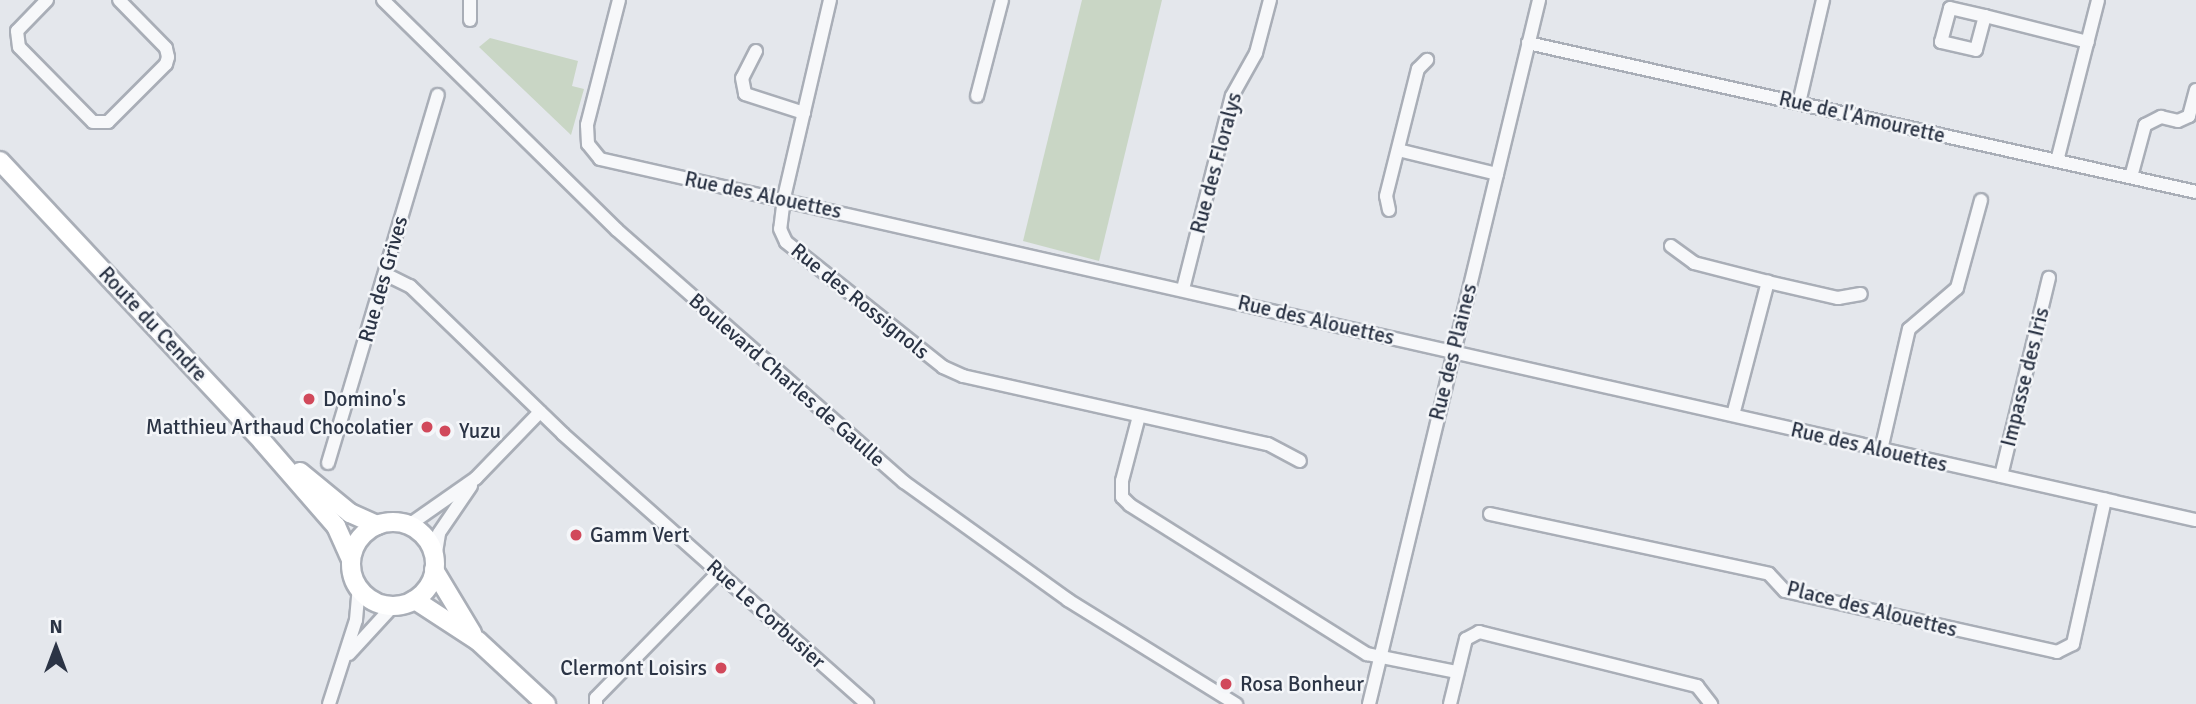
<!DOCTYPE html>
<html>
<head>
<meta charset="utf-8">
<style>
  body { margin:0 }
  #map { position:relative; width:2196px; height:704px; overflow:hidden; background:#e4e7ec; font-family:Signika,sans-serif }
  div>[style] { position:absolute }
  .green>* { inset:0; background:#c9d6c5 }
  .roads { filter:drop-shadow(2px 0 #a9aeb7) drop-shadow(-2px 0 #a9aeb7) drop-shadow(0 2px #a9aeb7) drop-shadow(0 -2px #a9aeb7) }
  .minor>* { height:12px; margin:-6px; padding:0 6px; transform-origin:6px; border-radius:6px; background:#f7f8fa }
  .secondary>* { height:18px; margin:-9px; padding:0 9px; transform-origin:9px; border-radius:9px; background:#fff }
  .secondary>.ring { margin:-9px; padding:0; box-sizing:content-box; background:none; border:18px solid #fff; border-radius:50% }
  .dots>* { width:19px; height:19px; translate:-50% -50%; box-sizing:border-box; border:4px solid #f4f6f9; border-radius:50% }
  span { translate:-50% -50%; white-space:nowrap; text-align:center; line-height:1.15; -webkit-text-stroke:5px #f4f6f9; paint-order:stroke }
  .street-label { font-size:21px; color:#2b3445 }
  .poi-label { font-size:21px; color:#2b3445 }
  .left { translate:0 -50%; text-align:left }
  .right { translate:-100% -50%; text-align:right }
  .north { position:absolute; left:21px; top:613px; width:70px; height:70px; -webkit-text-stroke:5px #f4f6f9; paint-order:stroke; rotate:0deg; font-size:19px; font-weight:700; line-height:28px; text-align:center; color:#2b3445 }
  .north::after { content:''; display:block; margin:auto; width:24px; height:32px; background:#2b3445; clip-path:polygon(50% 0,100% 100%,50% 72%,0 100%) }
</style>
</head>
<body>
<div id="map">
  <div class="green">
    <div style="clip-path:polygon(1082px 0,1162px 0,1099px 261px,1023px 241px)"></div>
    <div style="clip-path:polygon(490px 38px,578px 61px,572px 86px,584px 89px,571px 135px,479px 47px)"></div>
  </div>
  <div class="roads">
    <div class="minor">
      <div style="left:47px;top:0;width:43px;rotate:134.1deg"></div>
      <div style="left:17px;top:31px;width:16px;rotate:83deg"></div>
      <div style="left:19px;top:47px;width:105px;rotate:45.4deg"></div>
      <div style="left:93px;top:122px;width:15px"></div>
      <div style="left:108px;top:122px;width:82px;rotate:-45deg"></div>
      <div style="left:166px;top:64px;width:7px;rotate:-74deg"></div>
      <div style="left:168px;top:57px;width:9px;rotate:-103deg"></div>
      <div style="left:166px;top:48px;width:67px;rotate:-134.4deg"></div>
      <div style="left:383px;top:0;width:328px;rotate:44.5deg"></div>
      <div style="left:617px;top:230px;width:382px;rotate:41.3deg"></div>
      <div style="left:904px;top:482px;width:202px;rotate:35.7deg"></div>
      <div style="left:1068px;top:600px;width:198px;rotate:31.8deg"></div>
      <div style="left:619px;top:0;width:129px;rotate:104.4deg"></div>
      <div style="left:587px;top:125px;width:19px;rotate:87deg"></div>
      <div style="left:588px;top:144px;width:19px;rotate:51deg"></div>
      <div style="left:600px;top:159px;width:1636px;rotate:12.75deg"></div>
      <div style="left:830px;top:0;width:203px;rotate:103.1deg"></div>
      <div style="left:784px;top:198px;width:31px;rotate:97deg"></div>
      <div style="left:780px;top:229px;width:14px;rotate:65deg"></div>
      <div style="left:786px;top:242px;width:201px;rotate:38.5deg"></div>
      <div style="left:943px;top:367px;width:22px;rotate:24deg"></div>
      <div style="left:963px;top:376px;width:312px;rotate:12.6deg"></div>
      <div style="left:1268px;top:444px;width:36px;rotate:28deg"></div>
      <div style="left:1985px;top:16px;width:35px;rotate:105deg"></div>
      <div style="left:1976px;top:50px;width:36px;rotate:-167deg"></div>
      <div style="left:1941px;top:42px;width:35px;rotate:-75deg"></div>
      <div style="left:1950px;top:8px;width:36px;rotate:13deg"></div>
      <div style="left:1985px;top:16px;width:106px;rotate:14.2deg"></div>
      <div style="left:470px;top:20px;width:20px;rotate:-90deg"></div>
      <div style="left:1528px;top:43px;width:684px;rotate:12.57deg"></div>
      <div style="left:756px;top:51px;width:30px;rotate:117deg"></div>
      <div style="left:742px;top:78px;width:16px;rotate:79deg"></div>
      <div style="left:745px;top:94px;width:62px;rotate:17.9deg"></div>
      <div style="left:977px;top:96px;width:99px;rotate:-75.4deg"></div>
      <div style="left:1799px;top:103px;width:106px;rotate:-76.9deg"></div>
      <div style="left:1398px;top:150px;width:102px;rotate:13.6deg"></div>
      <div style="left:2057px;top:161px;width:166px;rotate:-75.7deg"></div>
      <div style="left:2131px;top:177px;width:54px;rotate:-74.9deg"></div>
      <div style="left:2145px;top:125px;width:18px;rotate:-27deg"></div>
      <div style="left:2161px;top:117px;width:17px;rotate:13deg"></div>
      <div style="left:2178px;top:121px;width:12px;rotate:-24deg"></div>
      <div style="left:2189px;top:116px;width:27px;rotate:-75deg"></div>
      <div style="left:1389px;top:210px;width:14px;rotate:-102deg"></div>
      <div style="left:1386px;top:196px;width:131px;rotate:-75.9deg"></div>
      <div style="left:1418px;top:69px;width:13px;rotate:-45deg"></div>
      <div style="left:1671px;top:246px;width:29px;rotate:36deg"></div>
      <div style="left:1694px;top:263px;width:76px;rotate:14.4deg"></div>
      <div style="left:1768px;top:282px;width:72px;rotate:12.9deg"></div>
      <div style="left:1838px;top:298px;width:23px;rotate:-10deg"></div>
      <div style="left:385px;top:274px;width:28px;rotate:26deg"></div>
      <div style="left:410px;top:286px;width:213px;rotate:44deg"></div>
      <div style="left:563px;top:434px;width:407px;rotate:41.6deg"></div>
      <div style="left:1183px;top:289px;width:199px;rotate:-75.8deg"></div>
      <div style="left:1232px;top:96px;width:49px;rotate:-60.8deg"></div>
      <div style="left:1256px;top:53px;width:55px;rotate:-75.2deg"></div>
      <div style="left:1733px;top:415px;width:138px;rotate:-75.3deg"></div>
      <div style="left:1139px;top:416px;width:67px;rotate:104.7deg"></div>
      <div style="left:1122px;top:481px;width:16px;rotate:90deg"></div>
      <div style="left:1122px;top:497px;width:11px;rotate:45deg"></div>
      <div style="left:1130px;top:505px;width:280px;rotate:32.2deg"></div>
      <div style="left:1367px;top:654px;width:91px;rotate:11.4deg"></div>
      <div style="left:1881px;top:450px;width:124px;rotate:-77deg"></div>
      <div style="left:1909px;top:329px;width:63px;rotate:-40.5deg"></div>
      <div style="left:1957px;top:288px;width:91px;rotate:-74.7deg"></div>
      <div style="left:328px;top:463px;width:384px;rotate:-73.4deg"></div>
      <div style="left:2001px;top:476px;width:204px;rotate:-76.4deg"></div>
      <div style="left:1490px;top:514px;width:285px;rotate:12.1deg"></div>
      <div style="left:1769px;top:574px;width:23px;rotate:47deg"></div>
      <div style="left:1785px;top:591px;width:279px;rotate:12.6deg"></div>
      <div style="left:2057px;top:652px;width:18px;rotate:-27deg"></div>
      <div style="left:2073px;top:644px;width:148px;rotate:-77.5deg"></div>
      <div style="left:409px;top:525px;width:82px;rotate:-35deg"></div>
      <div style="left:476px;top:478px;width:92px;rotate:-45.9deg"></div>
      <div style="left:435px;top:559px;width:26px;rotate:-81deg"></div>
      <div style="left:439px;top:533px;width:57px;rotate:-55.8deg"></div>
      <div style="left:349px;top:654px;width:65px;rotate:-47.5deg"></div>
      <div style="left:329px;top:704px;width:88px;rotate:-72.2deg"></div>
      <div style="left:356px;top:620px;width:32px;rotate:-85deg"></div>
      <div style="left:596px;top:704px;width:6px;rotate:-90deg"></div>
      <div style="left:596px;top:698px;width:176px;rotate:-45.7deg"></div>
      <div style="left:1369px;top:704px;width:724px;rotate:-76.42deg"></div>
      <div style="left:1450px;top:704px;width:67px;rotate:-76.2deg"></div>
      <div style="left:1466px;top:639px;width:15px;rotate:-28deg"></div>
      <div style="left:1479px;top:632px;width:225px;rotate:13.9deg"></div>
      <div style="left:1697px;top:686px;width:23px;rotate:52deg"></div>
    </div>
    <div class="secondary">
      <div style="left:0;top:161px;width:383px;rotate:46.9deg"></div>
      <div style="left:262px;top:441px;width:113px;rotate:49deg"></div>
      <div style="left:336px;top:526px;width:36px;rotate:66deg"></div>
      <div style="left:300px;top:472px;width:65px;rotate:39.4deg"></div>
      <div style="left:350px;top:513px;width:30px;rotate:24deg"></div>
      <div class="ring" style="left:351px;top:522px;width:66px;height:66px"></div>
      <div style="left:434px;top:570px;width:74px;rotate:58.9deg"></div>
      <div style="left:415px;top:600px;width:75px;rotate:33.1deg"></div>
      <div style="left:478px;top:641px;width:93px;rotate:42.8deg"></div>
    </div>
  </div>
  <div class="dots">
    <div style="left:309px;top:399px;background:#d1495b"></div>
    <div style="left:427px;top:427px;background:#d1495b"></div>
    <div style="left:445px;top:431px;background:#d1495b"></div>
    <div style="left:576px;top:535px;background:#d1495b"></div>
    <div style="left:721px;top:668px;background:#d1495b"></div>
    <div style="left:1226px;top:684px;background:#d1495b"></div>
  </div>
  <div class="street-label">
    <span style="left:1862px;top:117px;rotate:13deg">Rue de l'Amourette</span>
    <span style="left:1216px;top:163px;rotate:-75deg">Rue des Floralys</span>
    <span style="left:763px;top:195px;rotate:12deg">Rue des Alouettes</span>
    <span style="left:383px;top:279px;rotate:-74deg">Rue des Grives</span>
    <span style="left:860px;top:301px;rotate:39deg">Rue des Rossignols</span>
    <span style="left:1316px;top:320px;rotate:13deg">Rue des Alouettes</span>
    <span style="left:153px;top:324px;rotate:47deg">Route du Cendre</span>
    <span style="left:1453px;top:352px;rotate:-76deg">Rue des Plaines</span>
    <span style="left:2025px;top:377px;rotate:-76deg">Impasse des Iris</span>
    <span style="left:787px;top:380px;rotate:41deg">Boulevard Charles de Gaulle</span>
    <span style="left:1869px;top:447px;rotate:13deg">Rue des Alouettes</span>
    <span style="left:1872px;top:609px;rotate:14deg">Place des Alouettes</span>
    <span style="left:766px;top:614px;rotate:42deg">Rue Le Corbusier</span>
  </div>
  <div class="poi-label">
    <span class="left" style="left:323px;top:399px">Domino's</span>
    <span class="right" style="left:413px;top:427px">Matthieu Arthaud Chocolatier</span>
    <span class="left" style="left:459px;top:431px">Yuzu</span>
    <span class="left" style="left:590px;top:535px">Gamm Vert</span>
    <span class="right" style="left:707px;top:668px">Clermont Loisirs</span>
    <span class="left" style="left:1240px;top:684px">Rosa Bonheur</span>
  </div>
  <div class="north">N</div>
</div>
</body>
</html>
